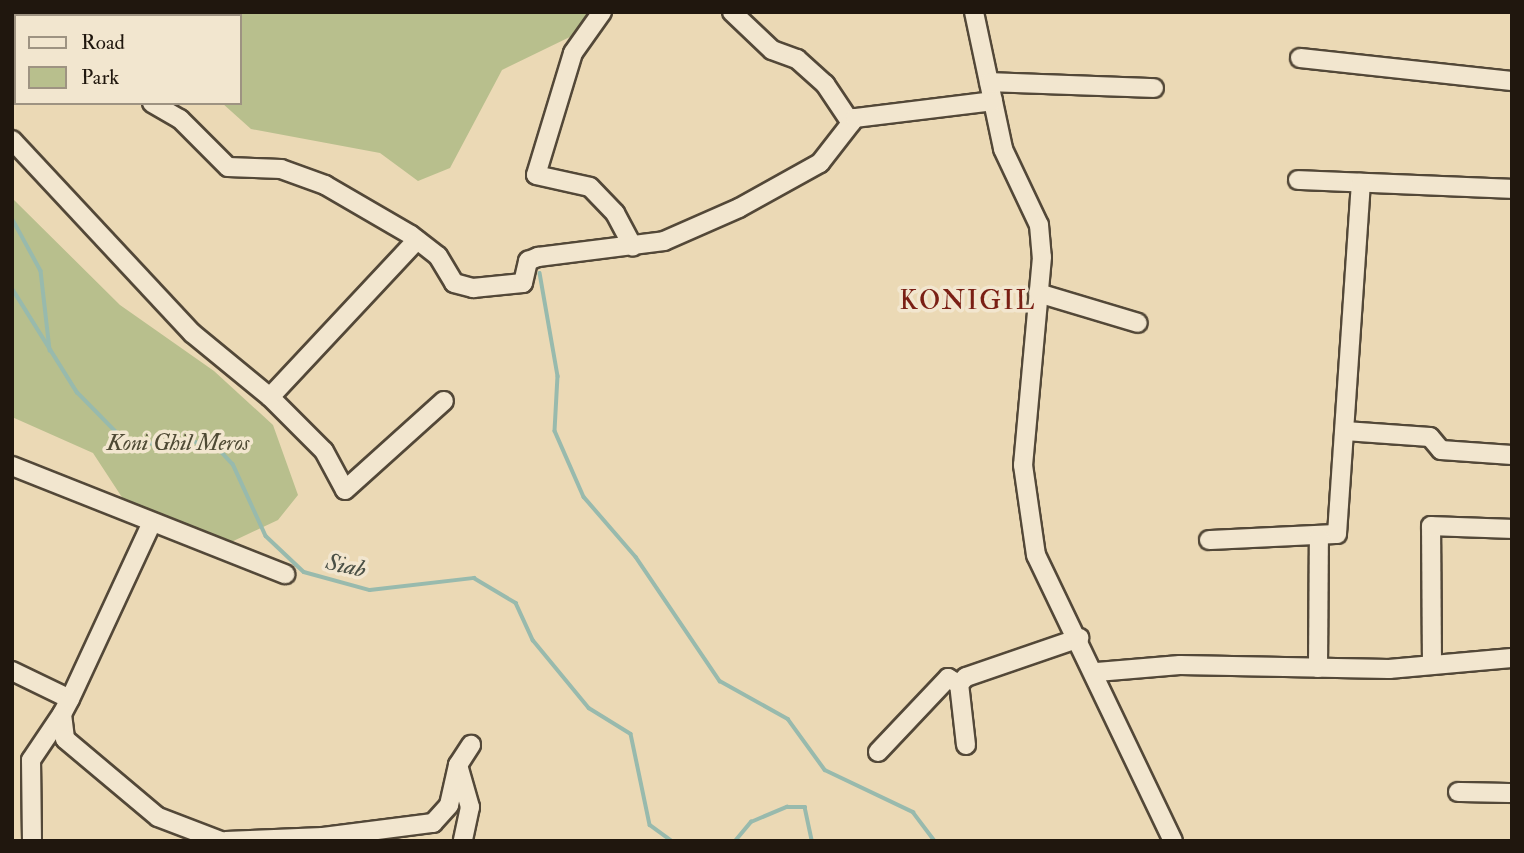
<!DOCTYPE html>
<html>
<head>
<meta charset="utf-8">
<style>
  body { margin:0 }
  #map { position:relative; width:1524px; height:853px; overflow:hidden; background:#ebd9b5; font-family:"IM FELL Double Pica",serif }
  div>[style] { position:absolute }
  .green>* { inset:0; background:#b8bf8d }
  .stream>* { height:3.5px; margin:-1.75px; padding:0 1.75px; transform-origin:1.75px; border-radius:1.75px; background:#98baad }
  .roads { filter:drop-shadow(2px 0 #534838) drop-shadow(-2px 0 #534838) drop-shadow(0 2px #534838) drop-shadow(0 -2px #534838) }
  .minor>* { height:18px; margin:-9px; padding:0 9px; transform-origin:9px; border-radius:9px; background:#f2e6cf }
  span { translate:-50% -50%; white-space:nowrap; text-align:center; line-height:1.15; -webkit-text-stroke:7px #f2e6cf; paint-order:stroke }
  .park-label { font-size:23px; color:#4e4934; font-style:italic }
  .water-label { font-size:24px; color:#4a5046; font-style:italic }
  .quarter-label { font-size:26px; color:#7a1f14; letter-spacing:2px }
  .frame { position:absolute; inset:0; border:14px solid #20170e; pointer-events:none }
  .legend { position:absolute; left:14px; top:14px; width:228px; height:91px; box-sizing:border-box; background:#f2e6cf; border:2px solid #9e9382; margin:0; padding:9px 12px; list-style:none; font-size:21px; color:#20170e }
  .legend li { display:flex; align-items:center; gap:14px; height:35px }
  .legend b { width:35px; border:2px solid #9e9382 }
</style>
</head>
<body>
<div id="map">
  <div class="green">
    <div style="clip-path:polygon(154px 12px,588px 12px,576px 34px,502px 70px,450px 168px,418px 181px,380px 153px,251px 129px,222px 103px,240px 103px,240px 16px)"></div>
    <div style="clip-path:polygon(12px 198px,120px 305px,214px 371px,273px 425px,298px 495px,278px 520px,227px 544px,127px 505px,93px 453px,12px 417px)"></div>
  </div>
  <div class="stream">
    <div style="left:12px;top:218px;width:60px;rotate:61.3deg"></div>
    <div style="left:41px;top:271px;width:80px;rotate:83.5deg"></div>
    <div style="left:540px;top:273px;width:105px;rotate:80.1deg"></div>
    <div style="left:558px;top:376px;width:55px;rotate:93.1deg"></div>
    <div style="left:555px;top:431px;width:72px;rotate:66.3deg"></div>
    <div style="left:584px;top:497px;width:79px;rotate:49.1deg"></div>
    <div style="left:636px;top:557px;width:150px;rotate:55.9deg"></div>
    <div style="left:720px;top:681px;width:78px;rotate:29.2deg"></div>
    <div style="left:788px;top:719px;width:63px;rotate:54deg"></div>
    <div style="left:825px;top:770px;width:98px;rotate:25.5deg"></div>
    <div style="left:913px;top:812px;width:36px;rotate:53deg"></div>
    <div style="left:12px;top:288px;width:123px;rotate:58deg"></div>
    <div style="left:77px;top:392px;width:76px;rotate:45.5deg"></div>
    <div style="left:130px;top:446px;width:52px;rotate:-6.6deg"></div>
    <div style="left:182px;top:440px;width:33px;rotate:9deg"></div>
    <div style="left:215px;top:445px;width:26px;rotate:47deg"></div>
    <div style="left:233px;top:464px;width:79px;rotate:65.4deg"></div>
    <div style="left:266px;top:536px;width:52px;rotate:43.5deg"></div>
    <div style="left:304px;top:572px;width:68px;rotate:15.3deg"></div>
    <div style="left:370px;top:590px;width:105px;rotate:-6.6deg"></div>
    <div style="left:474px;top:578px;width:49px;rotate:30.8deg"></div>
    <div style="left:516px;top:603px;width:41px;rotate:65.3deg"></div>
    <div style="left:533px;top:640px;width:88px;rotate:50.5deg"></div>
    <div style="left:589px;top:708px;width:49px;rotate:31.8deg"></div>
    <div style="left:631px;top:734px;width:93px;rotate:78.2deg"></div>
    <div style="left:650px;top:825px;width:27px;rotate:36deg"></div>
    <div style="left:735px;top:841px;width:25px;rotate:-50deg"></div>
    <div style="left:751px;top:822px;width:39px;rotate:-23deg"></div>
    <div style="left:787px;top:807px;width:18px"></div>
    <div style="left:805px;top:807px;width:35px;rotate:78deg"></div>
  </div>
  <div class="roads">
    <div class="minor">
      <div style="left:53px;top:12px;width:5px;rotate:53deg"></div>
      <div style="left:602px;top:12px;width:50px;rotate:125.3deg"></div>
      <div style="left:573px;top:53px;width:127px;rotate:106.9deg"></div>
      <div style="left:536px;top:175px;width:55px;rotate:12.5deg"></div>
      <div style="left:590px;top:187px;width:36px;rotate:46deg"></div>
      <div style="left:615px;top:213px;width:38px;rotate:62deg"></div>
      <div style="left:732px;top:12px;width:55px;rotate:43.5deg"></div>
      <div style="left:772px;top:50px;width:27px;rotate:20deg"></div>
      <div style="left:797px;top:59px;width:38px;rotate:42deg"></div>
      <div style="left:825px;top:84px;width:47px;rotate:56.3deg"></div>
      <div style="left:974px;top:12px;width:140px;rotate:78deg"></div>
      <div style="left:1003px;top:149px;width:84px;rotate:64.7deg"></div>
      <div style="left:1039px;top:225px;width:32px;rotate:85deg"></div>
      <div style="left:1042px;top:257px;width:209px;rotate:95.2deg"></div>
      <div style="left:1023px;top:465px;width:91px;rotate:81.8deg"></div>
      <div style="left:1036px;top:555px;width:317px;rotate:64.4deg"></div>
      <div style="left:1300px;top:58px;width:213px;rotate:6.2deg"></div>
      <div style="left:989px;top:82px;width:165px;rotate:2.1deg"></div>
      <div style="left:152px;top:103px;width:32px;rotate:30deg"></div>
      <div style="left:180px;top:119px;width:68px;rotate:45deg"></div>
      <div style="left:228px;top:167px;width:53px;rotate:2.2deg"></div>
      <div style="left:281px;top:169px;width:47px;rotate:20deg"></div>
      <div style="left:325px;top:185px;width:99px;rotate:30.2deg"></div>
      <div style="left:411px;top:235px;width:34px;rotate:38deg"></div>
      <div style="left:438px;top:256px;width:31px;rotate:59deg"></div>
      <div style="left:454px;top:283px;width:20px;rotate:15deg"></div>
      <div style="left:473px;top:288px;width:50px;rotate:-5.7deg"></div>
      <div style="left:523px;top:283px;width:23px;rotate:-77deg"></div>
      <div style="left:528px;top:261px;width:11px;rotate:-22deg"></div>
      <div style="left:538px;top:257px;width:127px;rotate:-7.2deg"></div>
      <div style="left:664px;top:241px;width:82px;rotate:-23.7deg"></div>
      <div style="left:739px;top:208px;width:93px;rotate:-29.1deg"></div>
      <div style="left:820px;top:163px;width:57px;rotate:-52.1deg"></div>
      <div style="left:855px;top:118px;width:139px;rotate:-7deg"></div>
      <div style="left:12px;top:140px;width:264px;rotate:47deg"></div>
      <div style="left:192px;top:333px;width:101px;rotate:39.4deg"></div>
      <div style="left:270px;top:397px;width:215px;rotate:-46.9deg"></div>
      <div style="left:1298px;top:180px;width:214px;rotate:2.4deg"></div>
      <div style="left:1038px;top:293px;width:104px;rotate:16.7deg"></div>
      <div style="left:270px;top:397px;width:76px;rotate:45deg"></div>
      <div style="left:324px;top:451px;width:44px;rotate:61.7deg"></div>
      <div style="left:345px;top:490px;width:133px;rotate:-42deg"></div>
      <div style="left:1345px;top:431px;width:85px;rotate:4deg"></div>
      <div style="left:1430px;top:437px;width:17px;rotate:50deg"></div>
      <div style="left:1441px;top:450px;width:71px;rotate:4deg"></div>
      <div style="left:12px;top:466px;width:294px;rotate:21.6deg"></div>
      <div style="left:1209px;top:540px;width:128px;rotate:-2.7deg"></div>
      <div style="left:1337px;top:534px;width:352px;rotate:-86.1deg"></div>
      <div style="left:1432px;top:665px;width:139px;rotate:-90.4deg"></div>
      <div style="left:1431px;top:526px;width:81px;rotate:2.1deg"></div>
      <div style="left:1318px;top:668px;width:131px;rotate:-89.6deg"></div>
      <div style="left:12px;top:671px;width:64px;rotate:25.8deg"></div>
      <div style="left:70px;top:699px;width:17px;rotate:118deg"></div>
      <div style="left:62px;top:714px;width:25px;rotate:83deg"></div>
      <div style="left:65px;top:739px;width:121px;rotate:40deg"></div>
      <div style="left:158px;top:817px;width:67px;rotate:20.9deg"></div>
      <div style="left:1097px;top:672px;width:83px;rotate:-4.8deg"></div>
      <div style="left:1180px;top:665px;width:209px;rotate:1.1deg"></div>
      <div style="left:1389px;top:669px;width:123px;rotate:-5.1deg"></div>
      <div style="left:70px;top:699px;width:195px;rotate:-65.1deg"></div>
      <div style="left:966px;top:745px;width:61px;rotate:-96.5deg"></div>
      <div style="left:959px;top:684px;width:10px;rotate:-45deg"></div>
      <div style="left:966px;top:677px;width:120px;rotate:-19deg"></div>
      <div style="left:878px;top:752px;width:102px;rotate:-46.6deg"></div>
      <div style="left:948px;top:678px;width:13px;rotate:29deg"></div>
      <div style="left:458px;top:765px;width:24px;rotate:-57deg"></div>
      <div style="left:1458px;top:792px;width:54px;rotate:1.1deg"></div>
      <div style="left:32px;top:841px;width:81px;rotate:-90.7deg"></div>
      <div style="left:31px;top:760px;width:55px;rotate:-56deg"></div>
      <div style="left:226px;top:841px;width:97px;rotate:-2.4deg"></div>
      <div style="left:323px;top:837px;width:111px;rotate:-7.3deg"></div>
      <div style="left:433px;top:823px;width:24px;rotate:-48deg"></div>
      <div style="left:449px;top:805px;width:41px;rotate:-77.3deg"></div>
      <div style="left:458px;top:765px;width:44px;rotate:74.1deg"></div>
      <div style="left:470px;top:807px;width:35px;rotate:102deg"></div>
    </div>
  </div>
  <div class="park-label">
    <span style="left:178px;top:443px">Koni Ghil Meros</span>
  </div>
  <div class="water-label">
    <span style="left:346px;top:566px;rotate:12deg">Siab</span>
  </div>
  <div class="quarter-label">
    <span style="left:968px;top:302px">KONIGIL</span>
  </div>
  <div class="frame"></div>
  <ul class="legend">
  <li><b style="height:9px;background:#f2e6cf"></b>Road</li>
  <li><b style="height:19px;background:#b8bf8d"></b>Park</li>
  </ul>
</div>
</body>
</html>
